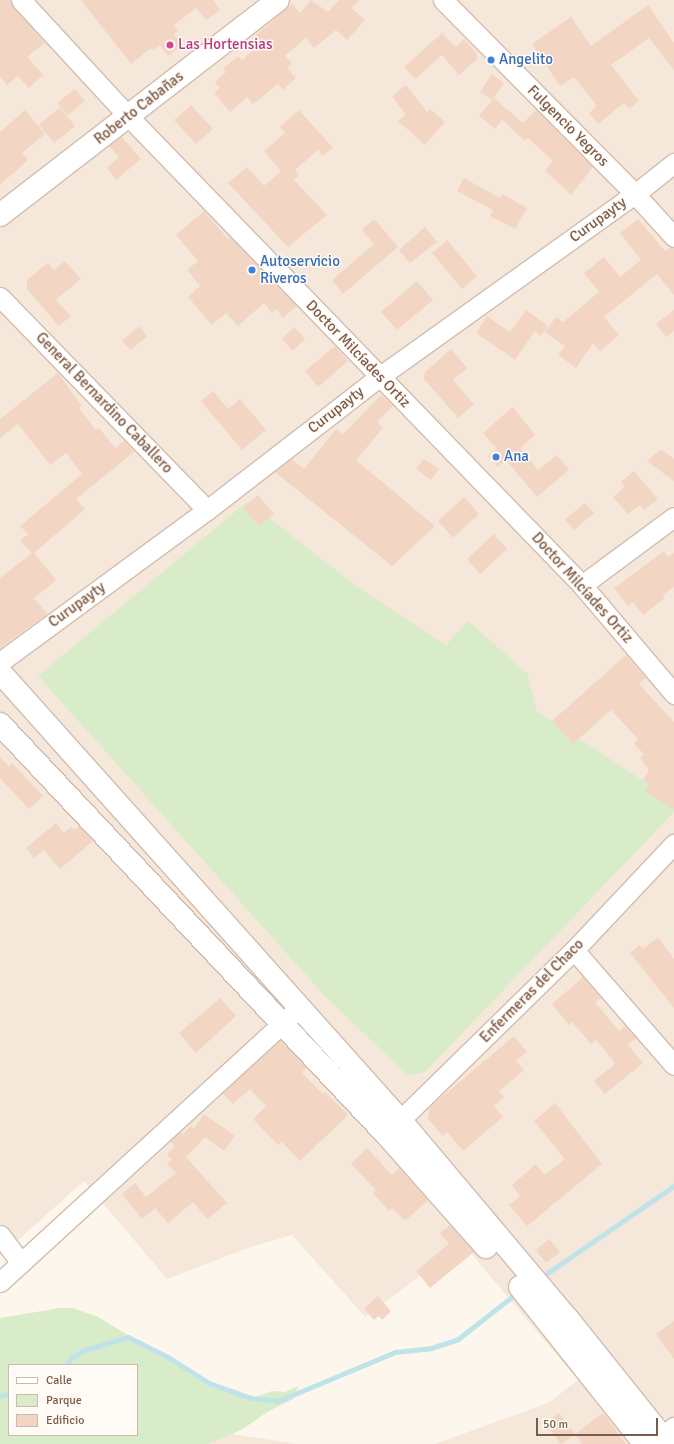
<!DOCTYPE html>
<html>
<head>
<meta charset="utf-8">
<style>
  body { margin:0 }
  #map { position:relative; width:674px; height:1444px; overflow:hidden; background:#fdf6ec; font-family:Signika,sans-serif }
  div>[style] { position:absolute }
  .residential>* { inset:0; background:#f5e8da }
  .green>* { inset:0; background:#d8ecc9 }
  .stream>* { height:5px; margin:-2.5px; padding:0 2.5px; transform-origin:2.5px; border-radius:2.5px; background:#bfe3e8 }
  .building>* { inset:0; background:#f3d5c3 }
  .roads { filter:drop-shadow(1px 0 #d1beb0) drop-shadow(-1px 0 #d1beb0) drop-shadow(0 1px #d1beb0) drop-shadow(0 -1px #d1beb0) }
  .minor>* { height:19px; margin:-9.5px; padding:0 9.5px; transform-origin:9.5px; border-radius:9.5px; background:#fff }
  .secondary>* { height:22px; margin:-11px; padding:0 11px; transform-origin:11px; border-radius:11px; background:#fff }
  .dots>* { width:11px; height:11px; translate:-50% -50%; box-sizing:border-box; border:2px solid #fffaf3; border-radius:50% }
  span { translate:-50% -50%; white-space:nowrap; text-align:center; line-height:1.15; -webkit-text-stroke:3px #fffaf3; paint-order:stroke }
  .hotel-label { font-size:15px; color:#b23c85 }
  .left { translate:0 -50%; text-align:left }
  .shop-label { font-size:15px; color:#366cbe }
  .street-label { font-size:15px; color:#7a5c4d }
  .legend { position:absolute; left:8px; top:1364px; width:130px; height:72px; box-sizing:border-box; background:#fffaf3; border:1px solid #cabbb1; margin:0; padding:5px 7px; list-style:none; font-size:12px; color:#7a5c4d }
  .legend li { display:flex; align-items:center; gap:8px; height:20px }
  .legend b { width:20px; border:1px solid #cabbb1 }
  .scale { position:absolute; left:536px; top:1418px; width:122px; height:18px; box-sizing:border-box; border:2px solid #7a5c4d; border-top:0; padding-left:5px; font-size:12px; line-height:14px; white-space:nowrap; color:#7a5c4d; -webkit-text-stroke:3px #fffaf3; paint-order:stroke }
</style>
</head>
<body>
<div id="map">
  <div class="residential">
    <div style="clip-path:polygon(0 0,674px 0,674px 1444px,435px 1444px,548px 1403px,578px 1380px,463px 1244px,365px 1317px,292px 1235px,248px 1248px,167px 1279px,84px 1181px,0 1256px)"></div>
    <div style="clip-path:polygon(176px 1425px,296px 1444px,141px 1444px)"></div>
  </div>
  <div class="green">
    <div style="clip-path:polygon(248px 501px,356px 586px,446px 645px,468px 621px,527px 673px,537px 711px,674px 801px,674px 812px,425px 1072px,408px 1076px,324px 995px,38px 676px)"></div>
    <div style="clip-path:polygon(evenodd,60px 1308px,73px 1308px,98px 1317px,144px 1345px,169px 1356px,181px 1363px,189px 1374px,212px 1387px,251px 1399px,272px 1391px,285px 1392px,298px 1386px,293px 1399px,267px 1412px,243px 1429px,208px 1444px,0 1444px,0 1318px,60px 1308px,9px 1365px,137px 1365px,137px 1435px,9px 1435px,9px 1365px)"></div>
  </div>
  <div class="stream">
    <div style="left:540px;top:1278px;width:163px;rotate:-34.5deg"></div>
    <div style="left:66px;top:1365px;width:9px;rotate:-54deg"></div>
    <div style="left:71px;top:1358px;width:16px;rotate:-30deg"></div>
    <div style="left:85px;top:1350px;width:45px;rotate:-16.8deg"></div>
    <div style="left:128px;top:1337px;width:45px;rotate:26.6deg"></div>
    <div style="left:168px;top:1357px;width:49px;rotate:32.4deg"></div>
    <div style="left:209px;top:1383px;width:45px;rotate:19.7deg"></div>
    <div style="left:251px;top:1398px;width:27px;rotate:6deg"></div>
    <div style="left:278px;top:1401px;width:127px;rotate:-22.7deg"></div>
    <div style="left:395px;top:1352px;width:36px;rotate:-6deg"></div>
    <div style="left:431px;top:1348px;width:28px;rotate:-18deg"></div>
    <div style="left:458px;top:1339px;width:76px;rotate:-38.1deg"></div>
    <div style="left:0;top:1396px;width:9px;rotate:-13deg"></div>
  </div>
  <div class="building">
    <div style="clip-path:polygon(0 0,10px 0,13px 7px,45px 43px,27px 57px,43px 75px,29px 88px,18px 76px,7px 85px,0 77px)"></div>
    <div style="clip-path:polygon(81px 0,213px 0,220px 10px,206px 20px,196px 8px,174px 25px,178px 30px,174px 34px,182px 45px,168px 56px,160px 45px,153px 50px,151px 48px,131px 64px)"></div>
    <div style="clip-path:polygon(311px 0,328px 12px,339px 0,360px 0,351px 8px,365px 20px,347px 40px,336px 30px,314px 48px,306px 38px,285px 56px,292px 64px,287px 68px,296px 78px,283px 90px,278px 84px,253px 104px,247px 97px,230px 112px,214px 93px,220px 88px,215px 82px,226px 72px,223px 69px,238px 56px,242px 60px,263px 42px,256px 35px,292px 4px,300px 13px)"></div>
    <div style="clip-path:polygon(648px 5px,674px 43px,674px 70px,649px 38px,611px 65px,639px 101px,629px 109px,624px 103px,598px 124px,589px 113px,597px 106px,574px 77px,560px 86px,532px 44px,571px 17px,591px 46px)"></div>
    <div style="clip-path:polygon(442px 33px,455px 47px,464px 39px,477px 54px,477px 59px,459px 75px,442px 55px,415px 79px,404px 67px)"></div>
    <div style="clip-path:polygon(492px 74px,504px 83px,492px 100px,480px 92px)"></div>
    <div style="clip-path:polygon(406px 85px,427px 112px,430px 109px,445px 122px,425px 145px,398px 121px,406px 115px,392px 96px)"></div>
    <div style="clip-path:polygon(75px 89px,85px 101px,68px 115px,57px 103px)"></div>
    <div style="clip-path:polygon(494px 98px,523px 123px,536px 110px,593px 167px,571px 195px,545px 170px,553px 161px,528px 138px,525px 141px,502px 120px,495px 129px,479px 116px)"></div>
    <div style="clip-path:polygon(191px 105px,213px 129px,196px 144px,174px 120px)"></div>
    <div style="clip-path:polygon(60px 107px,75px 126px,54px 143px,39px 125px)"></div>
    <div style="clip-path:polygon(25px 110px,45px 134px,22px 153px,28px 160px,0 185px,0 132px)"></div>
    <div style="clip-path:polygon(299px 110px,333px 148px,323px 156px,318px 150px,295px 170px,299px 175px,294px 180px,327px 215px,288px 247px,228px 183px,247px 167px,264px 186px,281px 171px,264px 151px,285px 133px,280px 127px)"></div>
    <div style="clip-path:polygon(122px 137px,141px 159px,116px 180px,107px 168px,119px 157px,109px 146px)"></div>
    <div style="clip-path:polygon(464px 178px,500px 198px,502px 194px,527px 208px,515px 229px,490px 216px,493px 210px,457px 191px)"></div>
    <div style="clip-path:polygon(204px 211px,228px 239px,230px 237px,297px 306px,283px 318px,276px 309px,272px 313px,264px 303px,238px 326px,226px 313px,212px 325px,188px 297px,200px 286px,187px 270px,198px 261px,176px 235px)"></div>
    <div style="clip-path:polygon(374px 219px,398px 247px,343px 294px,332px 280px,374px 244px,362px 230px)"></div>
    <div style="clip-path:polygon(638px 219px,665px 251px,670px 247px,674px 248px,674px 295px,657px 274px,604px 317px,619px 335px,600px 351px,593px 343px,576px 368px,558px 355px,565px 346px,545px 332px,556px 317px,563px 322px,599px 292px,584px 273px,604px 257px,620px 277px,641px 260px,620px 233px)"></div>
    <div style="clip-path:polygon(425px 227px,437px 242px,410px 263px,399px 250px)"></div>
    <div style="clip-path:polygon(447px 240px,477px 276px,462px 289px,432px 253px)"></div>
    <div style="clip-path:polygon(65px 261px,81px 279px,56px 300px,71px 316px,59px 326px,27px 289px,27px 280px,48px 263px,54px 270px)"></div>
    <div style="clip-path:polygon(417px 281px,433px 300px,397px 330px,381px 312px)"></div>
    <div style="clip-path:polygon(526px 310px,548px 326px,541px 336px,535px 331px,515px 360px,476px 333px,487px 316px,510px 332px)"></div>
    <div style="clip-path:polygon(674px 310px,674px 331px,666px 337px,656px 324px)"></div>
    <div style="clip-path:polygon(139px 326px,147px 336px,131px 350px,122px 341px)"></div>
    <div style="clip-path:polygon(294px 327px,305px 339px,293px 351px,282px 339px)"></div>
    <div style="clip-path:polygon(335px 346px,348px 361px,318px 387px,305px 371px)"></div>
    <div style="clip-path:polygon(451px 349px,467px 368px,453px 380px,474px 404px,458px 418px,424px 379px,425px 372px)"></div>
    <div style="clip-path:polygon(58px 373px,82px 406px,79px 408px,96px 430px,99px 428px,115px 448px,124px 441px,134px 452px,76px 499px,85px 509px,34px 553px,56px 580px,34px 598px,47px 614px,0 648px,0 578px,32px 553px,20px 541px,28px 534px,20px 526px,82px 474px,66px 453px,50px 465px,18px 424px,0 438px,0 419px)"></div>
    <div style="clip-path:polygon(213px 391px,228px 409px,240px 399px,266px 430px,242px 450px,201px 401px)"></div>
    <div style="clip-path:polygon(381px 395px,393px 406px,377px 422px,383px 428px,356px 460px,435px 526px,392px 566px,275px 472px,292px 459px,304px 469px,336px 429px,343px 434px)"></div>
    <div style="clip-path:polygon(513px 407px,535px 435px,520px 448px,538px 470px,557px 455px,569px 470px,537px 497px,506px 460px,497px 467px,488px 456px,497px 449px,483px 433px)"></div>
    <div style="clip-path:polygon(661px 449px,674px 459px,674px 481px,647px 461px)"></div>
    <div style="clip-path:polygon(424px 459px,439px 469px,431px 480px,416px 469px)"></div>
    <div style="clip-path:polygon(634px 471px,658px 499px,644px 510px,640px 505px,628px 514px,613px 497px,625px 487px,621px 482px)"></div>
    <div style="clip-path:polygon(258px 495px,274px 514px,259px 526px,243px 508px)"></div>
    <div style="clip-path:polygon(464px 497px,479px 514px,453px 538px,438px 521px)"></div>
    <div style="clip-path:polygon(585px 503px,594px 513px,574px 530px,565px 519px)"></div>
    <div style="clip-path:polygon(494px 534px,507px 549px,480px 574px,467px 559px)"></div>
    <div style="clip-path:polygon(664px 551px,668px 557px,674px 553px,674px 587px,663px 595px,665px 598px,643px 615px,633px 602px,628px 606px,614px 588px)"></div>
    <div style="clip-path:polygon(626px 655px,646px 678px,639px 684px,674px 722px,674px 809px,645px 791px,649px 784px,643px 780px,649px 770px,640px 758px,644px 754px,634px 744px,638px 739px,611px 710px,573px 744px,552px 721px)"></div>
    <div style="clip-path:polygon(0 757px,9px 766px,12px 763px,43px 796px,29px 809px,0 778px)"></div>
    <div style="clip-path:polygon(56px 823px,64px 833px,71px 827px,75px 830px,79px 826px,93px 841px,60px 869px,44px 850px,34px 858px,26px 848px)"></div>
    <div style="clip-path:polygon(658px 937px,674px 959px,674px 1008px,630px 953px,639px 945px,643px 949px)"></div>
    <div style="clip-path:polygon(583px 977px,601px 998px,595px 1002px,619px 1031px,625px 1026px,636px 1038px,628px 1045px,643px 1063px,605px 1094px,594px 1081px,615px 1064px,612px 1059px,596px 1040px,591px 1044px,572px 1022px,569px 1025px,552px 1004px)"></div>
    <div style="clip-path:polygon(220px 998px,236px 1016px,196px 1053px,179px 1033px)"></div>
    <div style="clip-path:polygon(514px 1036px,527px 1052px,516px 1061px,524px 1070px,499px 1091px,504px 1097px,494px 1106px,503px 1117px,463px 1151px,447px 1132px,443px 1136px,428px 1119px,430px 1107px)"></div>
    <div style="clip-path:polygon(280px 1040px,307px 1068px,302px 1073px,323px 1094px,325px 1092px,348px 1115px,300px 1161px,282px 1142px,278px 1145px,253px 1119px,266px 1106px,250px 1089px,233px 1104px,222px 1093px)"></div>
    <div style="clip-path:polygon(555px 1103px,602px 1164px,527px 1226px,509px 1205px,520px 1196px,512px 1185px,536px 1164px,545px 1175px,565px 1159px,534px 1121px)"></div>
    <div style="clip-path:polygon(204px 1114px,235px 1136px,224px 1151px,205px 1137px,186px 1157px,227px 1203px,207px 1219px,193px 1202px,168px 1223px,155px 1208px,142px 1219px,122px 1194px,135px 1183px,146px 1197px,176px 1173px,167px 1164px,172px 1160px,167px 1154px,175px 1146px,170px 1141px,180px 1132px,183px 1134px,191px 1126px,194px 1129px)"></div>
    <div style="clip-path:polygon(367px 1148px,392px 1175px,399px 1168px,428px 1200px,405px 1221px,392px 1208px,389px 1211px,373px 1193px,376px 1190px,351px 1164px)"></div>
    <div style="clip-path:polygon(450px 1225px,474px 1252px,430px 1288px,416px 1271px,449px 1244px,440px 1233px)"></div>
    <div style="clip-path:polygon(549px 1239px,560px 1252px,546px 1263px,536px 1250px)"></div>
    <div style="clip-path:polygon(378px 1296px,391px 1311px,382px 1320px,379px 1316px,374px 1320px,364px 1309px)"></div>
    <div style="clip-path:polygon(674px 1321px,674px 1359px,656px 1334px)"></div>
    <div style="clip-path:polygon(559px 1413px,575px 1434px,561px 1444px,545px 1423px)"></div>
    <div style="clip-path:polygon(603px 1413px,626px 1444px,582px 1444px,575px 1434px)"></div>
  </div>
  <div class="roads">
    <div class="minor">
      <div style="left:21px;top:0;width:158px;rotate:47.3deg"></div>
      <div style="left:128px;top:116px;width:653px;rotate:45.93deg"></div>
      <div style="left:582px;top:585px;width:143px;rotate:49.8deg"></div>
      <div style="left:443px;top:0;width:273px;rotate:45.3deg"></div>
      <div style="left:635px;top:194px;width:58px;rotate:47.8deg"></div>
      <div style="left:0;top:297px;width:297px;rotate:45.8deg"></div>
      <div style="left:582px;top:585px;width:114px;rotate:-36.5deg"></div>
      <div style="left:0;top:662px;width:257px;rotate:-36.3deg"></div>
      <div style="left:207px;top:510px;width:217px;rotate:-37.7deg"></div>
      <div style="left:379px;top:377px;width:315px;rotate:-35.6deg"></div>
      <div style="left:635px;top:194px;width:50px;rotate:-38.5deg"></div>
      <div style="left:574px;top:950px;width:152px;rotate:49deg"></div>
      <div style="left:390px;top:1130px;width:257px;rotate:-44.4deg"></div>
      <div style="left:574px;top:950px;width:146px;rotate:-46.7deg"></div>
      <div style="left:0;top:1235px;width:35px;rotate:53deg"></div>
      <div style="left:0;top:1282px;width:406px;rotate:-42.5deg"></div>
      <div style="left:652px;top:1444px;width:28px;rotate:-38deg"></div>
    </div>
    <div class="secondary">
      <div style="left:0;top:215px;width:351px;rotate:-37.7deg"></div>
      <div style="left:0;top:672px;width:602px;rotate:48.23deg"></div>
      <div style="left:401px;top:1121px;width:258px;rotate:49.9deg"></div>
      <div style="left:567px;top:1318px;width:161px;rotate:51.3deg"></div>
      <div style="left:0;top:724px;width:563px;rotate:46.73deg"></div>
      <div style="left:386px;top:1134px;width:151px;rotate:48.5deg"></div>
      <div style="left:520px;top:1287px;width:201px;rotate:51.5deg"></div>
    </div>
  </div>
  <div class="dots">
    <div style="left:170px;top:45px;background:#d1479c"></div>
    <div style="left:491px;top:60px;background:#3f7fe0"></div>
    <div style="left:252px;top:270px;background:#3f7fe0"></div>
    <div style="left:496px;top:457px;background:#3f7fe0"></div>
  </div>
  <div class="hotel-label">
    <span class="left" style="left:178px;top:45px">Las Hortensias</span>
  </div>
  <div class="shop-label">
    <span class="left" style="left:499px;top:60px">Angelito</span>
    <span class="left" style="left:260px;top:270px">Autoservicio<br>Riveros</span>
    <span class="left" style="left:504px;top:457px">Ana</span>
  </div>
  <div class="street-label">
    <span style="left:139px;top:108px;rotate:-38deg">Roberto Cabañas</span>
    <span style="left:568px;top:126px;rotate:45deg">Fulgencio Yegros</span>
    <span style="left:598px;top:220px;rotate:-36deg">Curupayty</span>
    <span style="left:358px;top:354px;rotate:46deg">Doctor Milcíades Ortiz</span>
    <span style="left:104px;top:403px;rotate:46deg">General Bernardino Caballero</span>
    <span style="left:336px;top:410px;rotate:-38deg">Curupayty</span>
    <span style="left:582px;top:588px;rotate:48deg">Doctor Milcíades Ortiz</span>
    <span style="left:77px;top:605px;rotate:-36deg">Curupayty</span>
    <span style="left:532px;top:991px;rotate:-45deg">Enfermeras del Chaco</span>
  </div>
  <ul class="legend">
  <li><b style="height:5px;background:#fff"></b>Calle</li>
  <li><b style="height:11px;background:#d8ecc9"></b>Parque</li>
  <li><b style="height:11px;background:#f3d5c3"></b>Edificio</li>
  </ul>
  <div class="scale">50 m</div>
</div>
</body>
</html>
